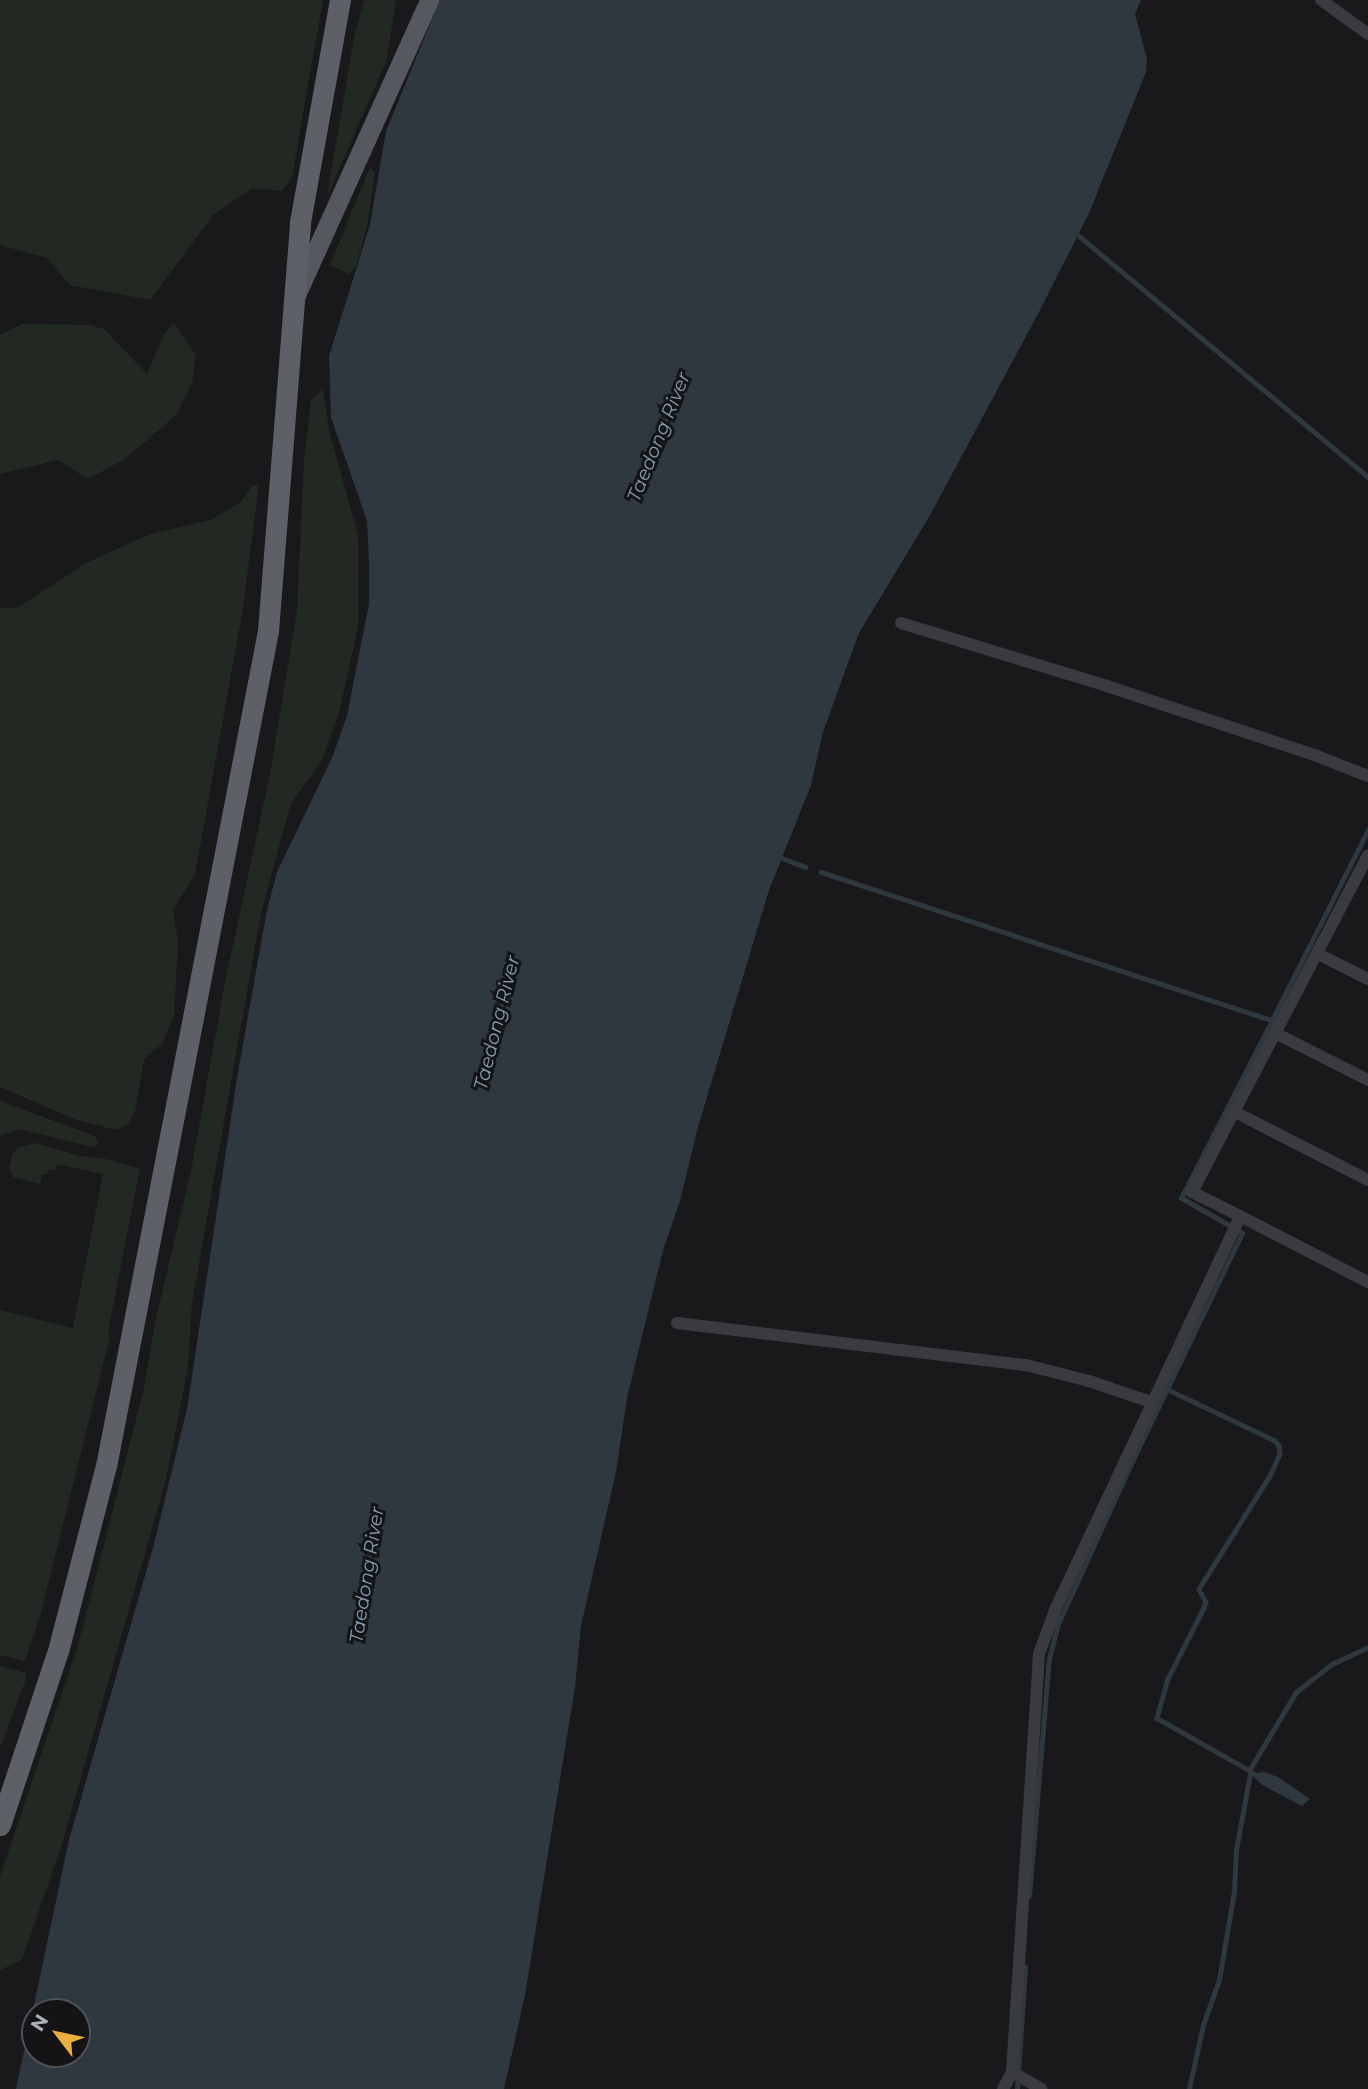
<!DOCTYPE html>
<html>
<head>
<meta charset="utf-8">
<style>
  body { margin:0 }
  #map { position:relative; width:1368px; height:2089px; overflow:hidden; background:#19191b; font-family:Montserrat,sans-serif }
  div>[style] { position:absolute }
  .green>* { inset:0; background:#212922 }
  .water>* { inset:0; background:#2f383f }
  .stream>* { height:4.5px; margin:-2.25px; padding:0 2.25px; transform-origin:2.25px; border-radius:2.25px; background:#2f383f }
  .minor>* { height:12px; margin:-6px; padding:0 6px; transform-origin:6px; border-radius:6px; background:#3a3b40 }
  .primary>* { height:19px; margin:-9.5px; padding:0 9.5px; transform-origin:9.5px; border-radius:9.5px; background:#56585f }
  .trunk>* { height:21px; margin:-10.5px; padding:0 10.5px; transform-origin:10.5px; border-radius:10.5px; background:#5e6068 }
  span { translate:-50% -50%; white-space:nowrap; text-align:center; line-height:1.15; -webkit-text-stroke:6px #141416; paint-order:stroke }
  .water-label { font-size:19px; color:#859eb3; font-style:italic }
  .north { position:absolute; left:21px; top:1998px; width:70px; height:70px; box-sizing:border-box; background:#141416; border:2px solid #515258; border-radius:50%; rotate:302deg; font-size:19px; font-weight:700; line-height:28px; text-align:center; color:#acb0ba }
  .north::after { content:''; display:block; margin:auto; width:24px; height:32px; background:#ebae41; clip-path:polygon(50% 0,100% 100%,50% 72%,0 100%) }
</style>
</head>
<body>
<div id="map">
  <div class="green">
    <div style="clip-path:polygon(0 0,323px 0,292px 177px,282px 191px,252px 188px,213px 215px,150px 300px,70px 285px,47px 258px,0 245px)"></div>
    <div style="clip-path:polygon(364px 0,396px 0,386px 62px,327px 197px,354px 37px)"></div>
    <div style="clip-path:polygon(370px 167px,375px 173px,367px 227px,356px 266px,349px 274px,330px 265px)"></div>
    <div style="clip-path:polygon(174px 323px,196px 355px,192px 383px,176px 415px,146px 441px,123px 460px,88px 479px,58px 460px,0 474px,0 335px,22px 324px,90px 325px,104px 329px,147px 374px,164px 334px)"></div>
    <div style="clip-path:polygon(323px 389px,329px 430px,358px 535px,359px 622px,339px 713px,322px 760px,291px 803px,261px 913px,192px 1303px,188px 1367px,165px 1483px,62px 1844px,22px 1960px,0 1970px,0 1876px,78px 1646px,143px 1392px,156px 1318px,191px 1171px,225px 982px,270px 774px,297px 610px,304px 461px,311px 400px)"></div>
    <div style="clip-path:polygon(259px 484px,243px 608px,195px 875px,173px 909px,178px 942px,174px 1015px,163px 1043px,144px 1059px,135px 1112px,128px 1124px,116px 1130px,74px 1119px,0 1087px,0 608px,17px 608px,86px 563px,150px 534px,210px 520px,241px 502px,252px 486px)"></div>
    <div style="clip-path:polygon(0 1101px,95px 1136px,99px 1144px,92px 1147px,19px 1129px,0 1136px)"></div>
    <div style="clip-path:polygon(37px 1143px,79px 1156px,106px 1159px,140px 1169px,108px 1331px,110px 1337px,41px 1613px,25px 1661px,0 1655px,0 1310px,73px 1328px,103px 1174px,57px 1164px,55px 1170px,49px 1169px,48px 1174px,42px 1174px,40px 1184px,13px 1177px,9px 1168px,13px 1153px,19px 1147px)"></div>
    <div style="clip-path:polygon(0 1666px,26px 1673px,26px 1679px,0 1748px)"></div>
  </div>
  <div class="water">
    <div style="clip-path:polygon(evenodd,440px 0,1141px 0,1135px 14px,1147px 59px,1146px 72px,1089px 213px,1039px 312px,929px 517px,859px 633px,823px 732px,811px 785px,769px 890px,698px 1127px,680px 1201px,663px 1250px,627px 1398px,616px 1472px,581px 1626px,575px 1687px,525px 1995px,504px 2089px,16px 2089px,69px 1840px,153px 1548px,187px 1409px,237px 1078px,267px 910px,277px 872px,332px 758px,347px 716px,369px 604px,369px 561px,367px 521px,331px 417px,329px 356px,370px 225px,386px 131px,440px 0,77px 2012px,77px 2054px,35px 2054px,35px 2012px,77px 2012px)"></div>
    <div style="clip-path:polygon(1252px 1769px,1256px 1773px,1264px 1772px,1278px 1777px,1310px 1799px,1302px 1806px,1296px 1803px,1261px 1784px,1248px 1771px)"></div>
  </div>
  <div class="stream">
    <div style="left:1078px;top:235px;width:378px;rotate:39.8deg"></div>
    <div style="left:782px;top:858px;width:25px;rotate:21deg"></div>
    <div style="left:821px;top:872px;width:475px;rotate:18.2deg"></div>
    <div style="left:1272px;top:1020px;width:213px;rotate:-63.2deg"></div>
    <div style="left:1167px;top:1389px;width:119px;rotate:25.5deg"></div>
    <div style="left:1274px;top:1440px;width:7px;rotate:45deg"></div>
    <div style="left:1279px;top:1445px;width:9px;rotate:84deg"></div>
    <div style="left:1280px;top:1454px;width:24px;rotate:114deg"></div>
    <div style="left:1270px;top:1476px;width:133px;rotate:122.1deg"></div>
    <div style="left:1199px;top:1589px;width:15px;rotate:62deg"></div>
    <div style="left:1206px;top:1602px;width:6px;rotate:108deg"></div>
    <div style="left:1204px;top:1608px;width:80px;rotate:116.9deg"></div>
    <div style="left:1168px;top:1679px;width:41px;rotate:105.8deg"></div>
    <div style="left:1157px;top:1718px;width:106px;rotate:29.5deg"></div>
    <div style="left:1250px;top:1769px;width:90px;rotate:-59.1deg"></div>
    <div style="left:1296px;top:1692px;width:46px;rotate:-37.9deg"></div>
    <div style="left:1332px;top:1664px;width:40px;rotate:-25deg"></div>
    <div style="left:1029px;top:1896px;width:238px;rotate:-85.2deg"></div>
    <div style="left:1049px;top:1659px;width:34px;rotate:-76deg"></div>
    <div style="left:1057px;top:1626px;width:171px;rotate:-65.5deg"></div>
    <div style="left:1128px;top:1470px;width:263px;rotate:-64.3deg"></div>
    <div style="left:1242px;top:1233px;width:70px;rotate:-150.2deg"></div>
    <div style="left:1181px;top:1198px;width:200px;rotate:-62.9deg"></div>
    <div style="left:1017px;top:2089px;width:122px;rotate:-86.2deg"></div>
    <div style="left:1189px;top:2089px;width:66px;rotate:-77.7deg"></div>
    <div style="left:1203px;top:2025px;width:48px;rotate:-70.4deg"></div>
    <div style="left:1219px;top:1980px;width:90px;rotate:-80.4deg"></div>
    <div style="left:1234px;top:1891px;width:41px;rotate:-87.2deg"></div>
    <div style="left:1236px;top:1850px;width:77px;rotate:-79.6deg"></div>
  </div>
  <div class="minor">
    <div style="left:1321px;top:0;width:58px;rotate:35.9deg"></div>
    <div style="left:901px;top:623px;width:215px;rotate:17deg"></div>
    <div style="left:1107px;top:686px;width:221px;rotate:18.4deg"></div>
    <div style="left:1317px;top:756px;width:55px;rotate:21.4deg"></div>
    <div style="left:1318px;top:954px;width:56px;rotate:26.6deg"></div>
    <div style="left:1277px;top:1034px;width:102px;rotate:26.8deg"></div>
    <div style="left:1235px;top:1112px;width:149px;rotate:27.1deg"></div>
    <div style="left:1240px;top:1216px;width:144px;rotate:27.3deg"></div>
    <div style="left:677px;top:1323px;width:352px;rotate:6.9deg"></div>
    <div style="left:1026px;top:1365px;width:65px;rotate:14.3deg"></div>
    <div style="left:1089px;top:1381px;width:65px;rotate:18.7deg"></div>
    <div style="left:1012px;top:2072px;width:34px;rotate:30deg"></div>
    <div style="left:1003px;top:2089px;width:19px;rotate:-62deg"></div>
    <div style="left:1012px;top:2072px;width:419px;rotate:-86.3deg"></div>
    <div style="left:1039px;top:1654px;width:47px;rotate:-70deg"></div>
    <div style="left:1055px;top:1610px;width:435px;rotate:-64.8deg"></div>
    <div style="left:1240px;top:1216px;width:54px;rotate:-153.4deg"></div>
    <div style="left:1192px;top:1192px;width:380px;rotate:-62.4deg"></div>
  </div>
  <div class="primary">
    <div style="left:296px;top:295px;width:324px;rotate:-65.7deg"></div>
  </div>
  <div class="trunk">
    <div style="left:0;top:1825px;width:183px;rotate:-71.6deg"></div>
    <div style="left:58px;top:1651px;width:191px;rotate:-75.5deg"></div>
    <div style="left:106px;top:1466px;width:851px;rotate:-79.02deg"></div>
    <div style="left:268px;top:631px;width:410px;rotate:-85.5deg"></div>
    <div style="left:300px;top:222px;width:226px;rotate:-79.8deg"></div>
  </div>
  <div class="water-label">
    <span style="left:659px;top:437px;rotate:-68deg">Taedong River</span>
    <span style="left:497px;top:1023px;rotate:-76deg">Taedong River</span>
    <span style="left:367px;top:1575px;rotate:-81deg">Taedong River</span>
  </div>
  <div class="north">N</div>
</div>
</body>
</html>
